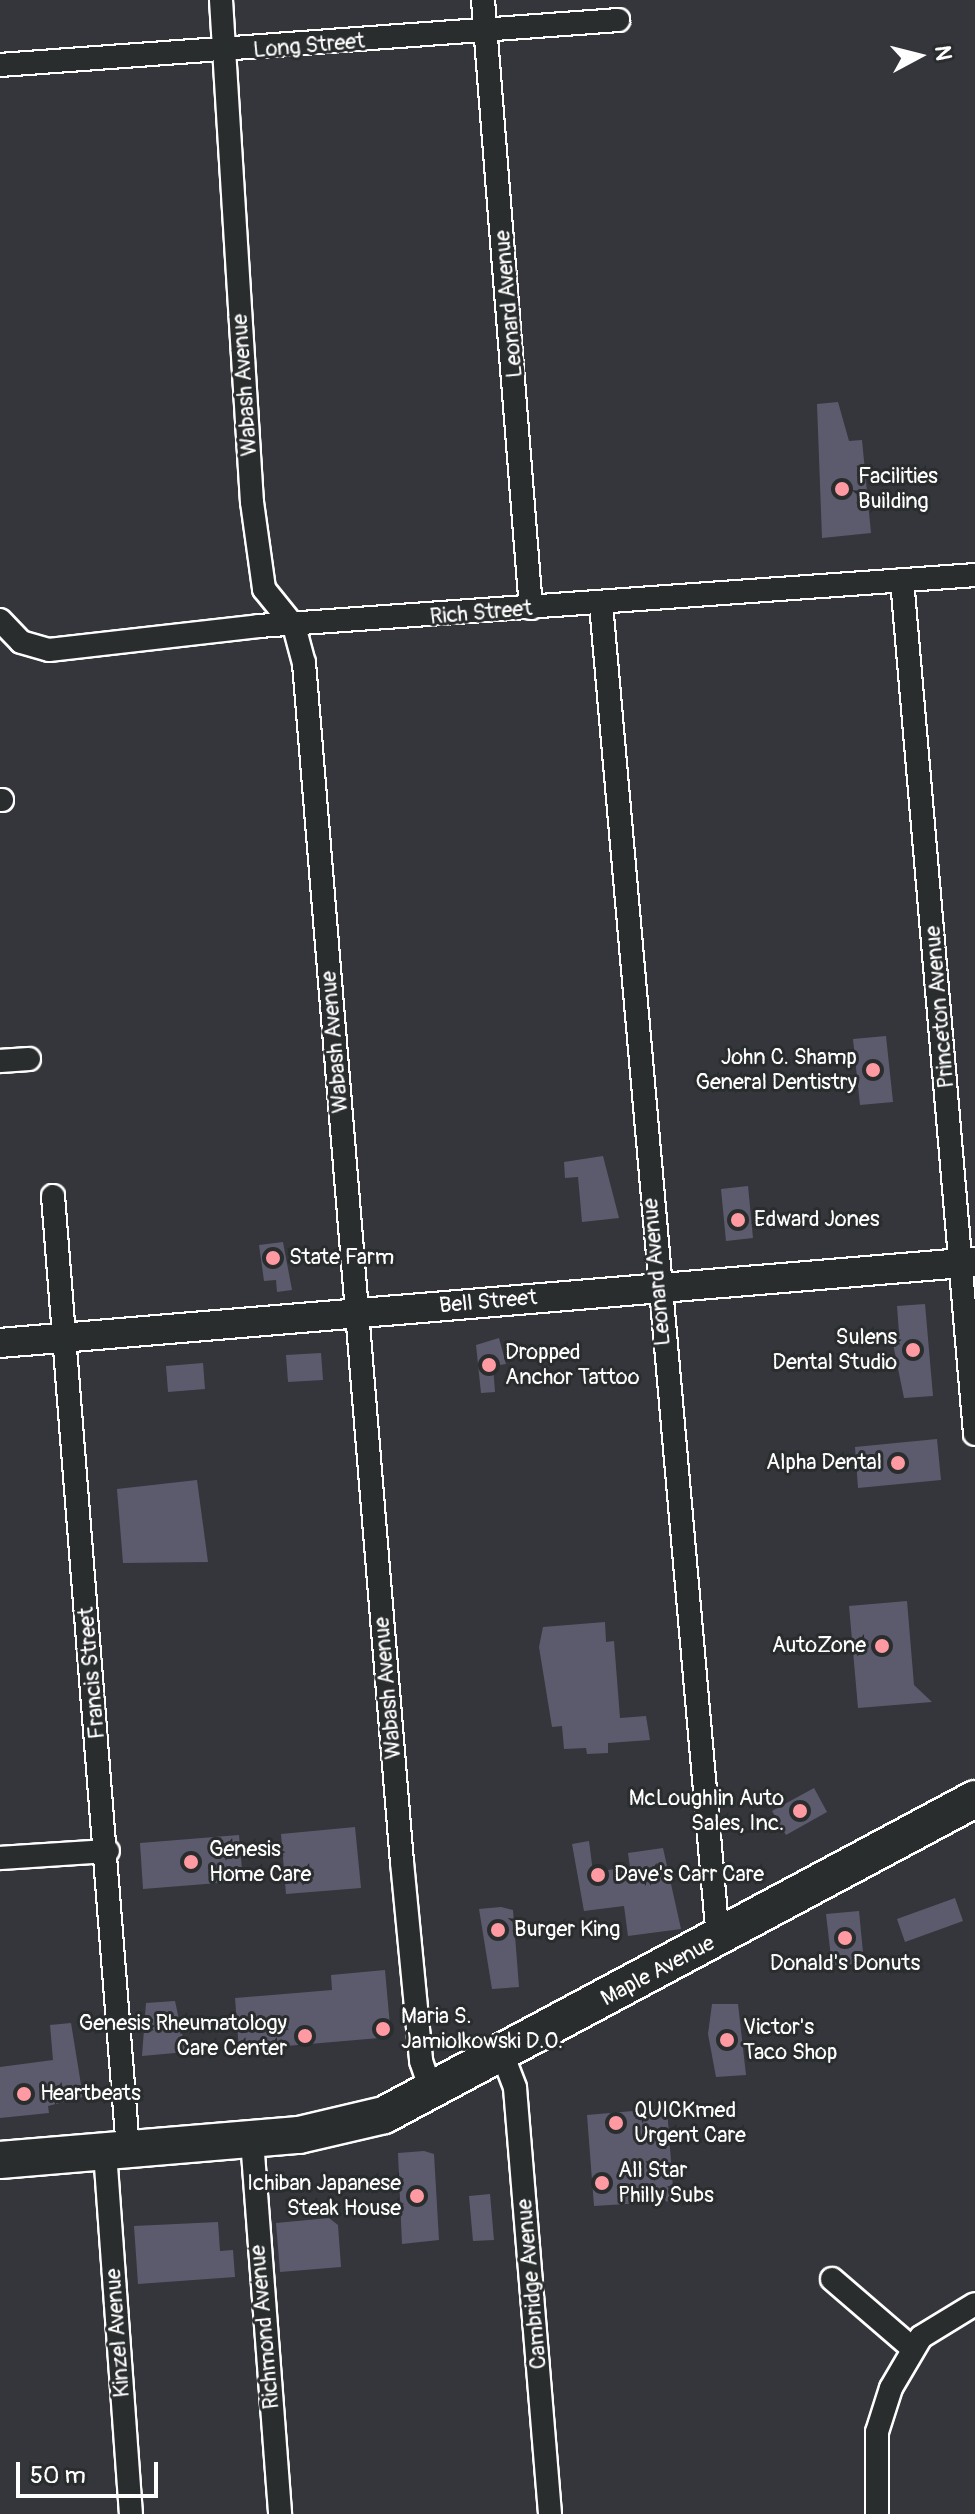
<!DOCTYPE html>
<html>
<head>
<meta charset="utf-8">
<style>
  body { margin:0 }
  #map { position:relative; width:975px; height:2514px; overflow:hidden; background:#34363b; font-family:Pangolin,sans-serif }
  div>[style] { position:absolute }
  .building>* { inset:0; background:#5c5b6d }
  .roads { filter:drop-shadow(2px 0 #fff) drop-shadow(-2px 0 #fff) drop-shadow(0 2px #fff) drop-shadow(0 -2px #fff) }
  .minor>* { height:22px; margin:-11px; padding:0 11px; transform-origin:11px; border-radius:11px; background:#2a2d2e }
  .tertiary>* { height:28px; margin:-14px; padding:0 14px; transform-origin:14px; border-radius:14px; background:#2a2d2e }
  .primary>* { height:36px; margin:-18px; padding:0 18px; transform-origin:18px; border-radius:18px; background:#2a2d2e }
  .dots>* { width:22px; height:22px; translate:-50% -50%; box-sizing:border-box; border:4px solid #2a2d2e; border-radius:50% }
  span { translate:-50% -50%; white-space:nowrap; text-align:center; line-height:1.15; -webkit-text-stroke:6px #2a2d2e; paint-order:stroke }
  .street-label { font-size:22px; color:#fff }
  .poi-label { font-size:22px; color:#fff }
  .left { translate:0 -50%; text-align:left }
  .right { translate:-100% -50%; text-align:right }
  .north { position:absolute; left:879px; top:16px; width:80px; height:80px; -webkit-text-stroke:6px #2a2d2e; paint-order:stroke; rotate:83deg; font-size:22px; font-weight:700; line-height:32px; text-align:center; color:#fff }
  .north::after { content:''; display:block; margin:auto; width:28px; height:36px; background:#fff; clip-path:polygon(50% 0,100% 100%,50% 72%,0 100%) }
  .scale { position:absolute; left:16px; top:2462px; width:142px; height:36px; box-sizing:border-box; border:4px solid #fff; border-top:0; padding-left:10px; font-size:24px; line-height:28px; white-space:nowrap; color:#fff; -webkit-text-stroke:6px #2a2d2e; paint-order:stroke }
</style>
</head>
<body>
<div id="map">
  <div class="building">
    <div style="clip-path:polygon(838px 402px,849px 441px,862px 440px,871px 533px,822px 538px,817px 404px)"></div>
    <div style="clip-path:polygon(886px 1036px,893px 1102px,860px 1105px,853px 1039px)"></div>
    <div style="clip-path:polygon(603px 1156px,619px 1218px,582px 1222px,578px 1177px,565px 1178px,564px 1162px)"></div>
    <div style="clip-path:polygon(748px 1186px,753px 1238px,726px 1241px,721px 1189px)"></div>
    <div style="clip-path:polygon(283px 1242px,292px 1290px,277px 1292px,276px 1280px,264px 1281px,259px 1245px)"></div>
    <div style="clip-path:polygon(925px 1304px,933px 1396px,904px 1398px,891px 1334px,899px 1333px,897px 1306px)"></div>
    <div style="clip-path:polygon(499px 1338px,506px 1364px,493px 1366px,495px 1392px,481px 1393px,476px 1345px)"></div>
    <div style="clip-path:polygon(321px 1353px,323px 1380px,288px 1382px,286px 1355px)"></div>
    <div style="clip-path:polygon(203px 1363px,205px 1389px,168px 1392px,166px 1366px)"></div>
    <div style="clip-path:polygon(937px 1439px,941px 1480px,858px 1488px,855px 1447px)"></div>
    <div style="clip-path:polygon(197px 1480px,208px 1562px,123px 1563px,117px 1489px)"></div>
    <div style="clip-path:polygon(907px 1601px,914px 1685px,932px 1702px,858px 1708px,849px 1606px)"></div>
    <div style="clip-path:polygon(605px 1622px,606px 1642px,614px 1641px,620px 1718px,646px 1716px,650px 1740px,608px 1743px,608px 1753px,587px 1754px,586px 1748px,564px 1749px,562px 1726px,552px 1727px,539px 1647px,543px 1627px)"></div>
    <div style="clip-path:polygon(814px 1788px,827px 1812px,786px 1835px,772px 1811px)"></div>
    <div style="clip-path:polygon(355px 1827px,361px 1888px,286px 1894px,281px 1834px)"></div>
    <div style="clip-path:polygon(239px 1835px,243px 1881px,143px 1889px,140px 1843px)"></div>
    <div style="clip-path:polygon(589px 1841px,593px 1872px,630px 1867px,628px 1853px,663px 1848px,681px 1929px,628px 1936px,624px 1906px,584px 1911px,572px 1844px)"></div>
    <div style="clip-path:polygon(955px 1898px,963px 1921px,905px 1942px,897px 1919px)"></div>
    <div style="clip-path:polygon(501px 1907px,513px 1910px,519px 1987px,492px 1989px,479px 1909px)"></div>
    <div style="clip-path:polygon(859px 1911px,864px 1963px,832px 1966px,826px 1914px)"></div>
    <div style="clip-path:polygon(385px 1970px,391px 2037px,239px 2050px,235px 1998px,332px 1990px,331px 1975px)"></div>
    <div style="clip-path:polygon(175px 2001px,186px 2052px,142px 2056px,146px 2003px)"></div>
    <div style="clip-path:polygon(712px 2004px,738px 2004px,746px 2075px,716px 2077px,708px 2034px)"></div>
    <div style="clip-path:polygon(71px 2023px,83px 2097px,48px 2106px,49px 2113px,0 2118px,0 2067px,53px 2060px,50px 2025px)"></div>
    <div style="clip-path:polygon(667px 2108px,674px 2201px,594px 2206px,587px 2115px)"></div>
    <div style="clip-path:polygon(424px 2151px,434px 2154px,439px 2240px,402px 2244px,398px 2153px)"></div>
    <div style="clip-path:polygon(490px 2194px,494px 2240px,473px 2241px,469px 2196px)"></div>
    <div style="clip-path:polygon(329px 2218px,338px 2225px,341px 2267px,280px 2272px,276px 2223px)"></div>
    <div style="clip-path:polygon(218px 2222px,220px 2251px,233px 2250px,235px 2277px,138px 2284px,134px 2226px)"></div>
  </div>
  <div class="roads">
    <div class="minor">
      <div style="left:221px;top:0;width:503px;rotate:86.47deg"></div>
      <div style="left:252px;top:502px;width:88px;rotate:82.1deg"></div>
      <div style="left:264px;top:589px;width:48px;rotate:51deg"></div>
      <div style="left:294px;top:626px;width:38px;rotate:75deg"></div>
      <div style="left:304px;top:663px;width:1203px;rotate:85.33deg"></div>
      <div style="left:402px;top:1862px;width:200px;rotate:84.5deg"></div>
      <div style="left:421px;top:2061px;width:36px;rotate:71deg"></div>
      <div style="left:483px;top:0;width:610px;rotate:85.49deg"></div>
      <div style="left:0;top:65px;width:620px;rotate:-4.16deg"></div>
      <div style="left:902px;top:580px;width:857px;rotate:85.11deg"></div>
      <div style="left:601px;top:604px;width:1340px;rotate:84.99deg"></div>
      <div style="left:0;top:620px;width:30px;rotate:46deg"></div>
      <div style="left:21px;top:642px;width:29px;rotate:16deg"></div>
      <div style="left:49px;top:650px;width:211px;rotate:-6.5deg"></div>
      <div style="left:259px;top:626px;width:718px;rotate:-4.07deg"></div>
      <div style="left:0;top:800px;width:2px"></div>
      <div style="left:0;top:1061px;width:29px;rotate:-4deg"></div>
      <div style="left:53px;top:1196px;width:957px;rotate:85.5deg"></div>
      <div style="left:0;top:1858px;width:108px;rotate:-3.7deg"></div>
      <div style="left:503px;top:2056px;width:34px;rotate:69deg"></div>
      <div style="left:515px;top:2088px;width:427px;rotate:85.3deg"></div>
      <div style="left:252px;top:2140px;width:375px;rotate:85.7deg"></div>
      <div style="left:105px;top:2152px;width:363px;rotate:85.9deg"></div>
      <div style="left:832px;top:2279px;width:106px;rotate:40.8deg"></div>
      <div style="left:877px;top:2514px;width:82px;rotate:-90deg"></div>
      <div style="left:877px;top:2432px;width:46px;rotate:-72.3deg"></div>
      <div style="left:891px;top:2388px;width:59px;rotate:-59.5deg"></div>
      <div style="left:921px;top:2337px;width:63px;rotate:-31.4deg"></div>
    </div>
    <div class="tertiary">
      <div style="left:0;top:1343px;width:978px;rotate:-4.75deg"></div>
    </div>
    <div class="primary">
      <div style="left:0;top:2160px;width:300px;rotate:-4.8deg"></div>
      <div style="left:299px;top:2135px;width:87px;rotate:-13.2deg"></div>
      <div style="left:384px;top:2115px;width:670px;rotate:-28.13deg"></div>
    </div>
  </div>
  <div class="dots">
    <div style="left:842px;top:489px;background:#ff9aa2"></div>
    <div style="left:873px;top:1070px;background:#ff9aa2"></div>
    <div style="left:738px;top:1220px;background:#ff9aa2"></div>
    <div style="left:273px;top:1258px;background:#ff9aa2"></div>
    <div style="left:913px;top:1350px;background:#ff9aa2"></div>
    <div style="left:489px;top:1365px;background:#ff9aa2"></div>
    <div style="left:898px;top:1463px;background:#ff9aa2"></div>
    <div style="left:882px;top:1646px;background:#ff9aa2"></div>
    <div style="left:800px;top:1811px;background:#ff9aa2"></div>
    <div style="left:191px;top:1862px;background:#ff9aa2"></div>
    <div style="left:598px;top:1875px;background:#ff9aa2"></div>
    <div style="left:498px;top:1930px;background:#ff9aa2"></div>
    <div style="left:845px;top:1938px;background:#ff9aa2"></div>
    <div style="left:383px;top:2029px;background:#ff9aa2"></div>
    <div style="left:305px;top:2036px;background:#ff9aa2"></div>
    <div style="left:727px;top:2040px;background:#ff9aa2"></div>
    <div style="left:24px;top:2094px;background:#ff9aa2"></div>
    <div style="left:616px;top:2123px;background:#ff9aa2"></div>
    <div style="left:602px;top:2183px;background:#ff9aa2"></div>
    <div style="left:417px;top:2196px;background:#ff9aa2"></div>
  </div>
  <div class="street-label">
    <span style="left:309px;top:46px;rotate:-5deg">Long Street</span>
    <span style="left:509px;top:304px;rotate:-95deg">Leonard Avenue</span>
    <span style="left:245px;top:385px;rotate:-94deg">Wabash Avenue</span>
    <span style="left:481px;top:613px;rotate:-5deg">Rich Street</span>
    <span style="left:940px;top:1007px;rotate:-95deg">Princeton Avenue</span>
    <span style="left:335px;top:1042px;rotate:-95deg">Wabash Avenue</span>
    <span style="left:657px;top:1272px;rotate:-95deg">Leonard Avenue</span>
    <span style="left:488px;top:1302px;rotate:-5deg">Bell Street</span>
    <span style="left:92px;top:1673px;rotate:-95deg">Francis Street</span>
    <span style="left:388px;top:1688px;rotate:-95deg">Wabash Avenue</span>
    <span style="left:658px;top:1971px;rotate:-28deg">Maple Avenue</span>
    <span style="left:532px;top:2284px;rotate:-95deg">Cambridge Avenue</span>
    <span style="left:265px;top:2327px;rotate:-95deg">Richmond Avenue</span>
    <span style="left:118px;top:2333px;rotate:-94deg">Kinzel Avenue</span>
  </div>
  <div class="poi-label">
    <span class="left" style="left:858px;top:489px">Facilities<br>Building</span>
    <span class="right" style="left:857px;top:1070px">John C. Shamp<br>General Dentistry</span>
    <span class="left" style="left:754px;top:1220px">Edward Jones</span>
    <span class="left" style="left:289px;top:1258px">State Farm</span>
    <span class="right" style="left:897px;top:1350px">Sulens<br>Dental Studio</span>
    <span class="left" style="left:505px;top:1365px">Dropped<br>Anchor Tattoo</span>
    <span class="right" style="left:882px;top:1463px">Alpha Dental</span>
    <span class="right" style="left:866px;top:1646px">AutoZone</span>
    <span class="right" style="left:784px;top:1811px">McLoughlin Auto<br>Sales, Inc.</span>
    <span class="left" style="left:209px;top:1862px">Genesis<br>Home Care</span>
    <span class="left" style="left:614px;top:1875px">Dave's Carr Care</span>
    <span class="left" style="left:514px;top:1930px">Burger King</span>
    <span style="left:845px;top:1964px">Donald's Donuts</span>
    <span class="left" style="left:401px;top:2029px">Maria S.<br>Jamiolkowski D.O.</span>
    <span class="right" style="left:287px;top:2036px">Genesis Rheumatology<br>Care Center</span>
    <span class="left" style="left:743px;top:2040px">Victor's<br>Taco Shop</span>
    <span class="left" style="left:40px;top:2094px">Heartbeats</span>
    <span class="left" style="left:634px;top:2123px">QUICKmed<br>Urgent Care</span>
    <span class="left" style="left:618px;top:2183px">All Star<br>Philly Subs</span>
    <span class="right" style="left:401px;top:2196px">Ichiban Japanese<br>Steak House</span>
  </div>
  <div class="north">N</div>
  <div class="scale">50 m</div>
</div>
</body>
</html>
